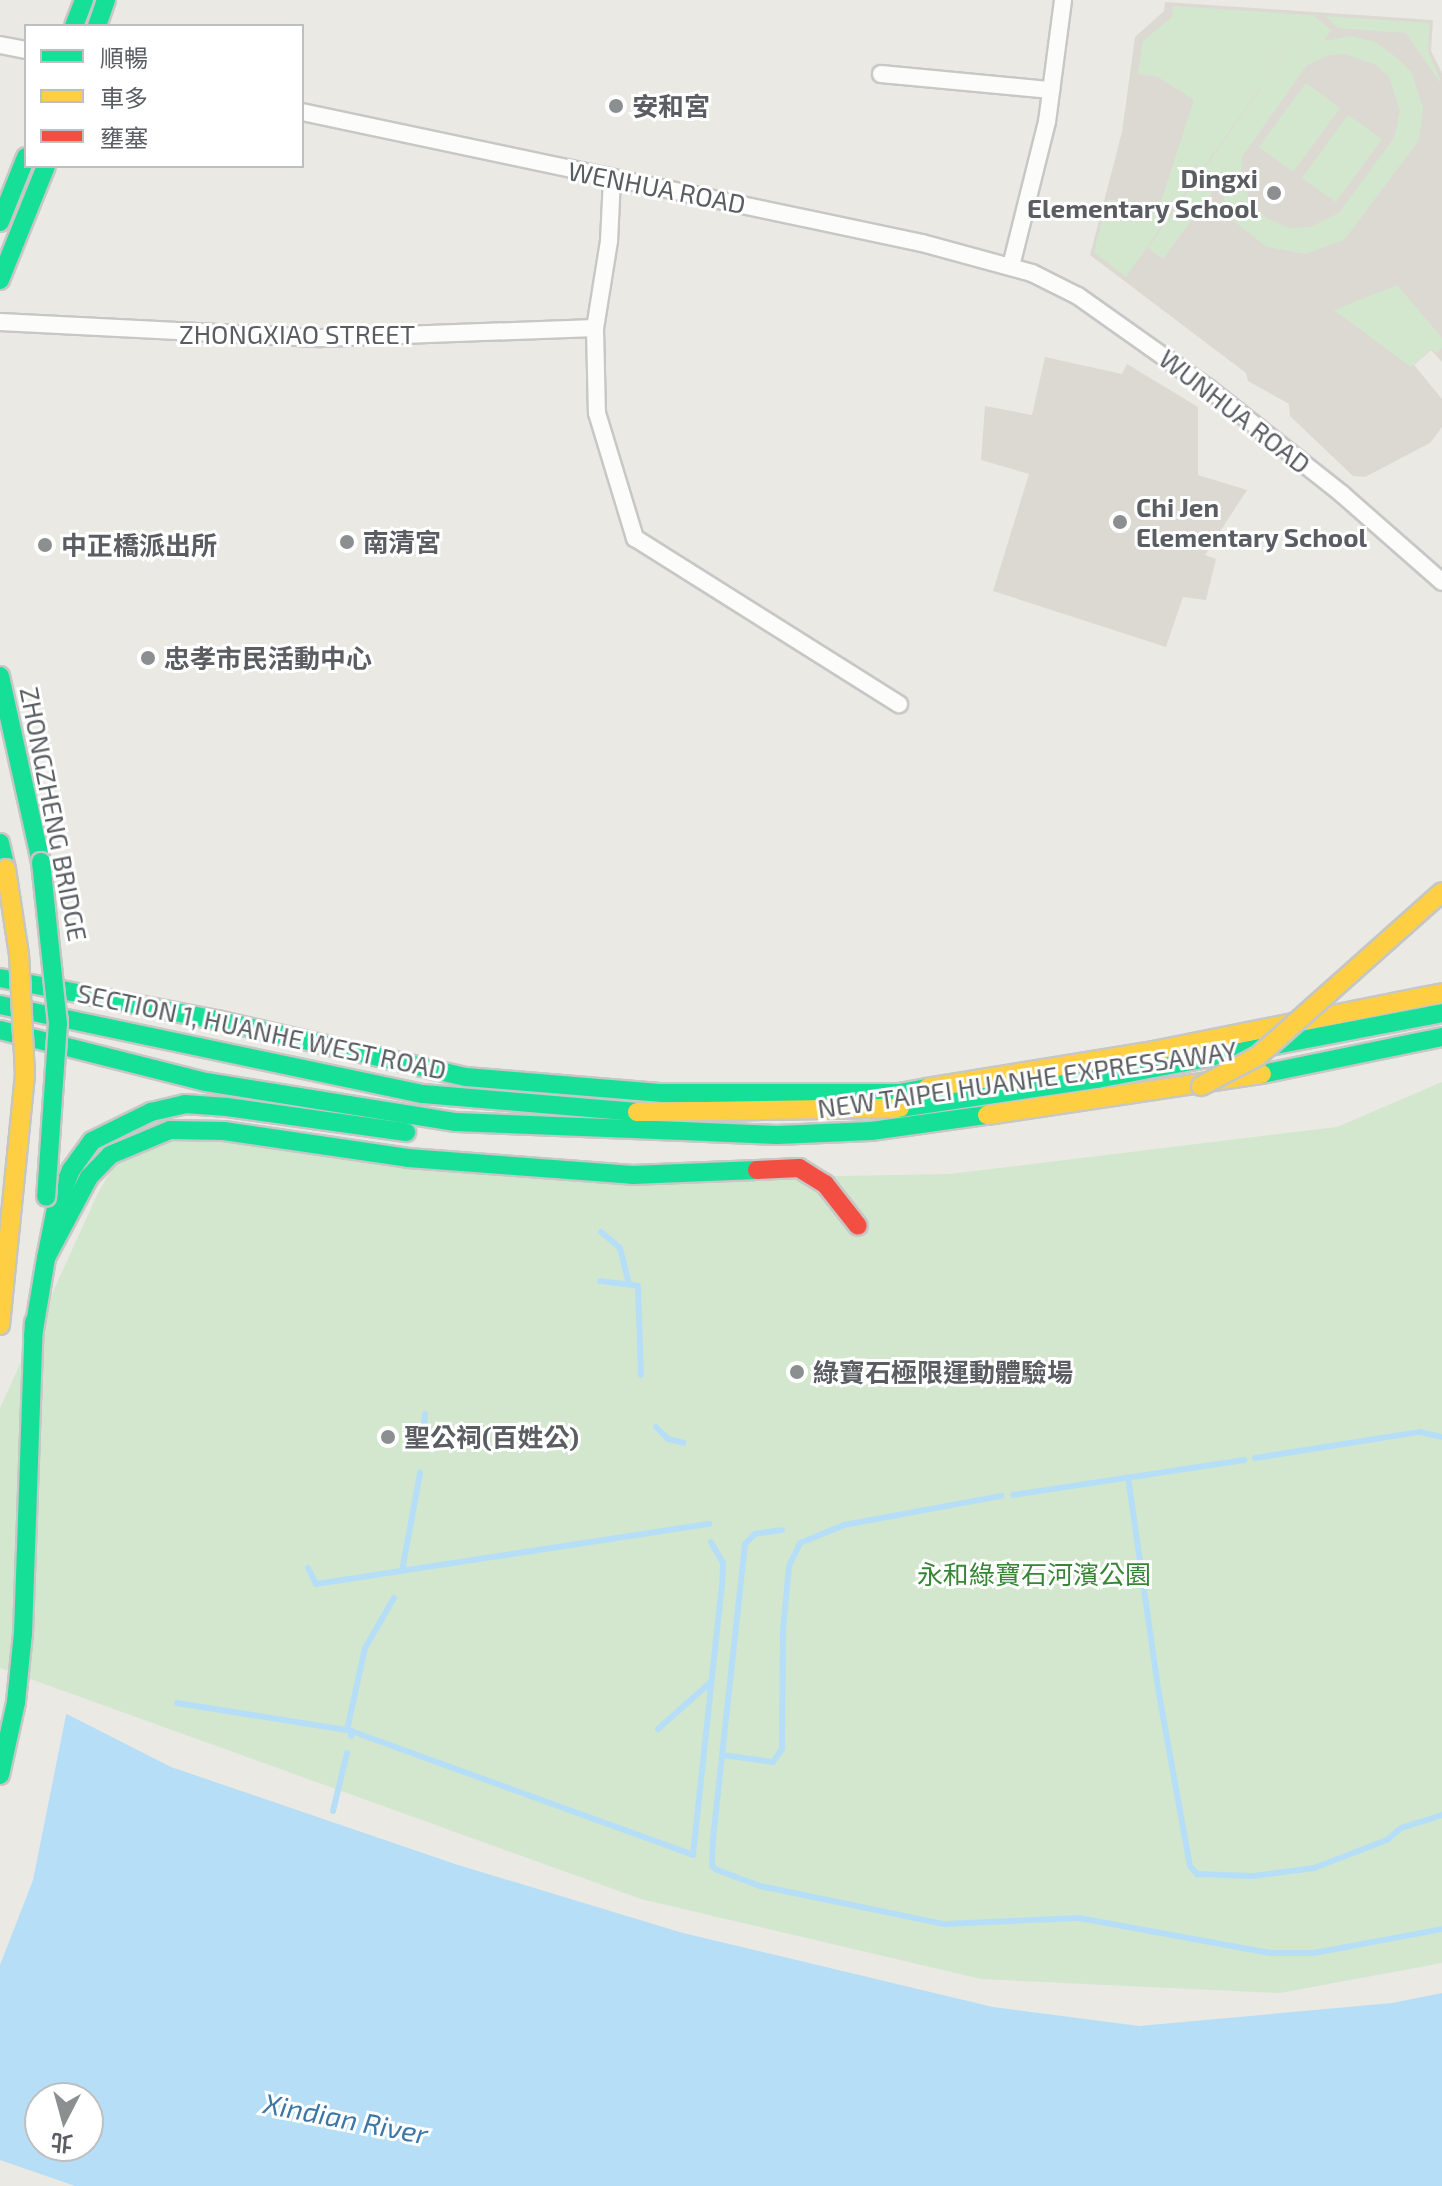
<!DOCTYPE html>
<html>
<head>
<meta charset="utf-8">
<style>
  body { margin:0 }
  #map { position:relative; width:1442px; height:2186px; overflow:hidden; background:#eae9e4; font-family:"Exo 2","Noto Sans TC",sans-serif }
  div>[style] { position:absolute }
  .education>* { inset:0; background:#dcd9d3 }
  .green>* { inset:0; background:#d3e7cf }
  .water>* { inset:0; background:#b6dff7 }
  .pier>* { inset:0; background:#eae9e4 }
  .stream>* { height:6px; margin:-3px; padding:0 3px; transform-origin:3px; border-radius:3px; background:#b6dff7 }
  .roads { filter:drop-shadow(2px 0 #c7c7c6) drop-shadow(-2px 0 #c7c7c6) drop-shadow(0 2px #c7c7c6) drop-shadow(0 -2px #c7c7c6) }
  .street>* { height:16px; margin:-8px; padding:0 8px; transform-origin:8px; border-radius:8px; background:#fcfcfb }
  .fast>* { height:18px; margin:-9px; padding:0 9px; transform-origin:9px; border-radius:9px; background:#16e098 }
  .slow>* { height:18px; margin:-9px; padding:0 9px; transform-origin:9px; border-radius:9px; background:#ffcf43 }
  .jam>* { height:18px; margin:-9px; padding:0 9px; transform-origin:9px; border-radius:9px; background:#f24e42 }
  .bridges { filter:drop-shadow(2px 0 #c5c6c4) drop-shadow(-2px 0 #c5c6c4) drop-shadow(0 2px #c5c6c4) drop-shadow(0 -2px #c5c6c4) }
  .fast-bridge>* { height:18px; margin:-9px; padding:0 9px; transform-origin:9px; border-radius:9px; background:#16e098 }
  .slow-bridge>* { height:18px; margin:-9px; padding:0 9px; transform-origin:9px; border-radius:9px; background:#ffcf43 }
  .dots>* { width:22px; height:22px; translate:-50% -50%; box-sizing:border-box; border:4px solid #fff; border-radius:50% }
  span { translate:-50% -50%; white-space:nowrap; text-align:center; line-height:1.15; -webkit-text-stroke:6px #fff; paint-order:stroke }
  .poi-label { font-size:26px; color:#5a5e62; font-weight:700 }
  .left { translate:0 -50%; text-align:left }
  .right { translate:-100% -50%; text-align:right }
  .street-label { font-size:26px; color:#5a5e62 }
  .park-label { font-size:26px; color:#368635 }
  .water-label { font-size:28px; color:#3b76a7; font-style:italic }
  .legend { position:absolute; left:24px; top:24px; width:280px; height:144px; box-sizing:border-box; background:#fff; border:2px solid #bdbfc0; margin:0; padding:10px 14px; list-style:none; font-size:24px; color:#5a5e62 }
  .legend li { display:flex; align-items:center; gap:16px; height:40px }
  .legend b { width:40px; border:2px solid #bdbfc0 }
  .north { position:absolute; left:24px; top:2082px; width:80px; height:80px; box-sizing:border-box; background:#fff; border:2px solid #bdbfc0; border-radius:50%; rotate:186deg; font-size:22px; font-weight:700; line-height:32px; text-align:center; color:#5a5e62 }
  .north::after { content:''; display:block; margin:auto; width:28px; height:36px; background:#8c8f90; clip-path:polygon(50% 0,100% 100%,50% 72%,0 100%) }
</style>
</head>
<body>
<div id="map">
  <div class="education">
    <div style="clip-path:polygon(1165px 2px,1433px 20px,1431px 51px,1442px 73px,1442px 362px,1431px 350px,1414px 365px,1442px 399px,1442px 427px,1430px 443px,1365px 477px,1353px 476px,1290px 416px,1289px 404px,1248px 381px,1246px 373px,1090px 255px,1122px 132px,1135px 37px,1164px 11px)"></div>
    <div style="clip-path:polygon(1045px 357px,1122px 374px,1127px 364px,1198px 407px,1198px 475px,1247px 490px,1205px 555px,1216px 559px,1206px 600px,1183px 597px,1166px 647px,993px 591px,1029px 474px,981px 460px,985px 406px,1032px 415px)"></div>
  </div>
  <div class="green">
    <div style="clip-path:polygon(evenodd,1173px 6px,1430px 23px,1428px 51px,1442px 85px,1406px 33px,1338px 28px,1326px 16px,1314px 16px,1331px 30px,1324px 41px,1350px 36px,1375px 42px,1393px 55px,1411px 71px,1423px 108px,1419px 140px,1344px 240px,1305px 254px,1267px 247px,1230px 218px,1219px 183px,1163px 259px,1148px 248px,1312px 16px,1170px 214px,1158px 211px,1194px 100px,1158px 77px,1138px 74px,1143px 41px,1172px 17px,1173px 6px,1345px 54px,1376px 65px,1389px 77px,1400px 111px,1394px 138px,1339px 213px,1311px 227px,1289px 228px,1268px 219px,1252px 204px,1241px 180px,1242px 157px,1306px 66px,1329px 55px,1345px 54px)"></div>
    <div style="clip-path:polygon(1306px 83px,1340px 108px,1293px 172px,1259px 147px)"></div>
    <div style="clip-path:polygon(1348px 115px,1382px 139px,1336px 202px,1302px 178px)"></div>
    <div style="clip-path:polygon(1108px 199px,1168px 217px,1126px 277px,1094px 252px)"></div>
    <div style="clip-path:polygon(1397px 285px,1442px 338px,1442px 348px,1436px 353px,1431px 349px,1411px 367px,1334px 310px)"></div>
    <div style="clip-path:polygon(1442px 1082px,1442px 1963px,1280px 1993px,981px 1979px,641px 1899px,0 1668px,0 1408px,98px 1193px,141px 1118px,686px 1179px,949px 1174px,1337px 1127px)"></div>
  </div>
  <div class="water">
    <div style="clip-path:polygon(evenodd,0 1680px,171px 1767px,455px 1864px,683px 1933px,993px 2007px,1139px 2026px,1392px 2003px,1442px 1993px,1442px 2186px,75px 2186px,0 2160px,0 1680px,40px 2098px,88px 2098px,88px 2146px,40px 2146px,40px 2098px)"></div>
  </div>
  <div class="pier">
    <div style="clip-path:polygon(0 1676px,67px 1710px,33px 1880px,0 1965px)"></div>
  </div>
  <div class="stream">
    <div style="left:601px;top:1232px;width:25px;rotate:40deg"></div>
    <div style="left:620px;top:1248px;width:36px;rotate:76deg"></div>
    <div style="left:600px;top:1281px;width:38px;rotate:7deg"></div>
    <div style="left:638px;top:1286px;width:89px;rotate:88.1deg"></div>
    <div style="left:656px;top:1427px;width:17px;rotate:45deg"></div>
    <div style="left:668px;top:1439px;width:16px;rotate:14deg"></div>
    <div style="left:423px;top:1442px;width:28px;rotate:-86deg"></div>
    <div style="left:1255px;top:1458px;width:167px;rotate:-9deg"></div>
    <div style="left:1420px;top:1432px;width:23px;rotate:13deg"></div>
    <div style="left:1128px;top:1477px;width:219px;rotate:81.9deg"></div>
    <div style="left:1159px;top:1694px;width:175px;rotate:79.8deg"></div>
    <div style="left:1190px;top:1866px;width:11px;rotate:49deg"></div>
    <div style="left:1197px;top:1874px;width:56px;rotate:2deg"></div>
    <div style="left:1253px;top:1876px;width:62px;rotate:-7.5deg"></div>
    <div style="left:1314px;top:1868px;width:78px;rotate:-21deg"></div>
    <div style="left:1387px;top:1840px;width:18px;rotate:-41deg"></div>
    <div style="left:1401px;top:1828px;width:43px;rotate:-17.6deg"></div>
    <div style="left:1013px;top:1495px;width:234px;rotate:-8.6deg"></div>
    <div style="left:782px;top:1530px;width:27px;rotate:172deg"></div>
    <div style="left:755px;top:1534px;width:14px;rotate:135deg"></div>
    <div style="left:745px;top:1544px;width:297px;rotate:96.2deg"></div>
    <div style="left:713px;top:1839px;width:27px;rotate:92deg"></div>
    <div style="left:712px;top:1866px;width:6px;rotate:39deg"></div>
    <div style="left:717px;top:1870px;width:46px;rotate:20.4deg"></div>
    <div style="left:760px;top:1886px;width:188px;rotate:11.7deg"></div>
    <div style="left:944px;top:1924px;width:135px;rotate:-2.5deg"></div>
    <div style="left:1079px;top:1918px;width:194px;rotate:10.4deg"></div>
    <div style="left:1270px;top:1953px;width:44px"></div>
    <div style="left:1314px;top:1953px;width:130px;rotate:-10.6deg"></div>
    <div style="left:308px;top:1568px;width:18px;rotate:63deg"></div>
    <div style="left:316px;top:1584px;width:398px;rotate:-8.7deg"></div>
    <div style="left:402px;top:1571px;width:100px;rotate:-79.6deg"></div>
    <div style="left:177px;top:1703px;width:176px;rotate:9.1deg"></div>
    <div style="left:351px;top:1731px;width:5px;rotate:90deg"></div>
    <div style="left:658px;top:1729px;width:71px;rotate:-41.6deg"></div>
    <div style="left:347px;top:1730px;width:84px;rotate:-77.6deg"></div>
    <div style="left:365px;top:1648px;width:58px;rotate:-59.9deg"></div>
    <div style="left:351px;top:1731px;width:364px;rotate:19.9deg"></div>
    <div style="left:693px;top:1855px;width:272px;rotate:-83.9deg"></div>
    <div style="left:722px;top:1585px;width:22px;rotate:-87deg"></div>
    <div style="left:723px;top:1563px;width:24px;rotate:-120deg"></div>
    <div style="left:723px;top:1755px;width:50px;rotate:8deg"></div>
    <div style="left:773px;top:1762px;width:16px;rotate:-55deg"></div>
    <div style="left:782px;top:1749px;width:119px;rotate:-89.5deg"></div>
    <div style="left:783px;top:1630px;width:64px;rotate:-84.6deg"></div>
    <div style="left:789px;top:1566px;width:25px;rotate:-64deg"></div>
    <div style="left:800px;top:1543px;width:48px;rotate:-22.2deg"></div>
    <div style="left:844px;top:1525px;width:160px;rotate:-10.5deg"></div>
    <div style="left:333px;top:1811px;width:60px;rotate:-76.4deg"></div>
  </div>
  <div class="roads">
    <div class="street">
      <div style="left:0;top:45px;width:26px;rotate:11deg"></div>
      <div style="left:881px;top:74px;width:171px;rotate:5.4deg"></div>
      <div style="left:302px;top:112px;width:634px;rotate:11.93deg"></div>
      <div style="left:922px;top:243px;width:114px;rotate:15.3deg"></div>
      <div style="left:1032px;top:273px;width:51px;rotate:26.6deg"></div>
      <div style="left:1078px;top:296px;width:159px;rotate:35.3deg"></div>
      <div style="left:1208px;top:388px;width:171px;rotate:38.3deg"></div>
      <div style="left:1342px;top:494px;width:133px;rotate:41.3deg"></div>
      <div style="left:612px;top:178px;width:63px;rotate:92.7deg"></div>
      <div style="left:609px;top:241px;width:88px;rotate:99.1deg"></div>
      <div style="left:595px;top:328px;width:85px;rotate:88.7deg"></div>
      <div style="left:597px;top:413px;width:131px;rotate:73.1deg"></div>
      <div style="left:635px;top:538px;width:312px;rotate:32.2deg"></div>
      <div style="left:1011px;top:266px;width:148px;rotate:-76deg"></div>
      <div style="left:1047px;top:122px;width:123px;rotate:-82.5deg"></div>
      <div style="left:0;top:322px;width:321px;rotate:2.9deg"></div>
      <div style="left:321px;top:338px;width:274px;rotate:-2.1deg"></div>
    </div>
    <div class="fast">
      <div style="left:74px;top:26px;width:28px;rotate:-69deg"></div>
      <div style="left:97px;top:26px;width:28px;rotate:-71deg"></div>
      <div style="left:0;top:222px;width:70px;rotate:-68.2deg"></div>
      <div style="left:0;top:280px;width:123px;rotate:-68deg"></div>
      <div style="left:0;top:676px;width:190px;rotate:77.6deg"></div>
      <div style="left:0;top:843px;width:27px;rotate:77deg"></div>
      <div style="left:0;top:978px;width:221px;rotate:11deg"></div>
      <div style="left:217px;top:1020px;width:255px;rotate:12.9deg"></div>
      <div style="left:466px;top:1077px;width:197px;rotate:4.7deg"></div>
      <div style="left:662px;top:1093px;width:237px"></div>
      <div style="left:899px;top:1093px;width:28px;rotate:-10deg"></div>
      <div style="left:0;top:1005px;width:432px;rotate:11.9deg"></div>
      <div style="left:423px;top:1094px;width:215px;rotate:4.8deg"></div>
      <div style="left:0;top:1030px;width:212px;rotate:14.2deg"></div>
      <div style="left:206px;top:1082px;width:253px;rotate:9.1deg"></div>
      <div style="left:456px;top:1122px;width:321px;rotate:2.3deg"></div>
      <div style="left:777px;top:1135px;width:94px;rotate:-2.4deg"></div>
      <div style="left:871px;top:1131px;width:117px;rotate:-7.9deg"></div>
      <div style="left:1262px;top:1074px;width:184px;rotate:-11.6deg"></div>
      <div style="left:900px;top:1108px;width:199px;rotate:-8.4deg"></div>
      <div style="left:1097px;top:1079px;width:351px;rotate:-10.8deg"></div>
      <div style="left:46px;top:1258px;width:56px;rotate:-78.7deg"></div>
      <div style="left:57px;top:1203px;width:36px;rotate:-67deg"></div>
      <div style="left:71px;top:1170px;width:36px;rotate:-54deg"></div>
      <div style="left:92px;top:1141px;width:66px;rotate:-26.2deg"></div>
      <div style="left:151px;top:1112px;width:35px;rotate:-13deg"></div>
      <div style="left:185px;top:1104px;width:42px;rotate:4.1deg"></div>
      <div style="left:227px;top:1107px;width:181px;rotate:8deg"></div>
      <div style="left:33px;top:1336px;width:79px;rotate:-80.5deg"></div>
      <div style="left:46px;top:1258px;width:92px;rotate:-62deg"></div>
      <div style="left:89px;top:1177px;width:30px;rotate:-46deg"></div>
      <div style="left:110px;top:1155px;width:65px;rotate:-22.6deg"></div>
      <div style="left:170px;top:1130px;width:54px;rotate:1.1deg"></div>
      <div style="left:224px;top:1131px;width:186px;rotate:8.3deg"></div>
      <div style="left:408px;top:1158px;width:225px;rotate:4.3deg"></div>
      <div style="left:632px;top:1175px;width:125px;rotate:-2.3deg"></div>
      <div style="left:0;top:1775px;width:75px;rotate:-77.6deg"></div>
      <div style="left:16px;top:1702px;width:69px;rotate:-84.2deg"></div>
      <div style="left:23px;top:1633px;width:311px;rotate:-88deg"></div>
    </div>
    <div class="slow">
      <div style="left:927px;top:1088px;width:224px;rotate:-9.3deg"></div>
      <div style="left:1148px;top:1052px;width:300px;rotate:-11.3deg"></div>
      <div style="left:637px;top:1112px;width:263px;rotate:-0.9deg"></div>
      <div style="left:987px;top:1115px;width:278px;rotate:-8.5deg"></div>
    </div>
    <div class="jam">
      <div style="left:757px;top:1170px;width:42px;rotate:-2.7deg"></div>
      <div style="left:799px;top:1168px;width:31px;rotate:32deg"></div>
      <div style="left:825px;top:1184px;width:53px;rotate:51.8deg"></div>
    </div>
  </div>
  <div class="bridges">
    <div class="fast-bridge">
      <div style="left:41px;top:862px;width:162px;rotate:84deg"></div>
      <div style="left:58px;top:1023px;width:174px;rotate:93.9deg"></div>
    </div>
    <div class="slow-bridge">
      <div style="left:1201px;top:1086px;width:64px;rotate:-27.8deg"></div>
      <div style="left:1258px;top:1056px;width:246px;rotate:-41.7deg"></div>
      <div style="left:0;top:1325px;width:250px;rotate:-84.3deg"></div>
      <div style="left:25px;top:1076px;width:121px;rotate:-92.8deg"></div>
      <div style="left:19px;top:955px;width:87px;rotate:-98.6deg"></div>
    </div>
  </div>
  <div class="dots">
    <div style="left:616px;top:106px;background:#8c8f90"></div>
    <div style="left:1274px;top:193px;background:#8c8f90"></div>
    <div style="left:1120px;top:522px;background:#8c8f90"></div>
    <div style="left:347px;top:542px;background:#8c8f90"></div>
    <div style="left:45px;top:545px;background:#8c8f90"></div>
    <div style="left:148px;top:658px;background:#8c8f90"></div>
    <div style="left:797px;top:1372px;background:#8c8f90"></div>
    <div style="left:388px;top:1437px;background:#8c8f90"></div>
  </div>
  <div class="poi-label">
    <span class="left" style="left:632px;top:106px">安和宮</span>
    <span class="right" style="left:1258px;top:193px">Dingxi<br>Elementary School</span>
    <span class="left" style="left:1136px;top:522px">Chi Jen<br>Elementary School</span>
    <span class="left" style="left:363px;top:542px">南清宮</span>
    <span class="left" style="left:61px;top:545px">中正橋派出所</span>
    <span class="left" style="left:164px;top:658px">忠孝市民活動中心</span>
    <span class="left" style="left:813px;top:1372px">綠寶石極限運動體驗場</span>
    <span class="left" style="left:404px;top:1437px">聖公祠(百姓公)</span>
  </div>
  <div class="street-label">
    <span style="left:657px;top:187px;rotate:11deg">WENHUA ROAD</span>
    <span style="left:297px;top:334px">ZHONGXIAO STREET</span>
    <span style="left:1235px;top:411px;rotate:38deg">WUNHUA ROAD</span>
    <span style="left:54px;top:814px;rotate:79deg">ZHONGZHENG BRIDGE</span>
    <span style="left:262px;top:1031px;rotate:12deg">SECTION 1, HUANHE WEST ROAD</span>
    <span style="left:1027px;top:1079px;rotate:-8deg">NEW TAIPEI HUANHE EXPRESSAWAY</span>
  </div>
  <div class="park-label">
    <span style="left:1034px;top:1574px">永和綠寶石河濱公園</span>
  </div>
  <div class="water-label">
    <span style="left:346px;top:2118px;rotate:11deg">Xindian River</span>
  </div>
  <ul class="legend">
  <li><b style="height:10px;background:#16e098"></b>順暢</li>
  <li><b style="height:10px;background:#ffcf43"></b>車多</li>
  <li><b style="height:10px;background:#f24e42"></b>壅塞</li>
  </ul>
  <div class="north">北</div>
</div>
</body>
</html>
